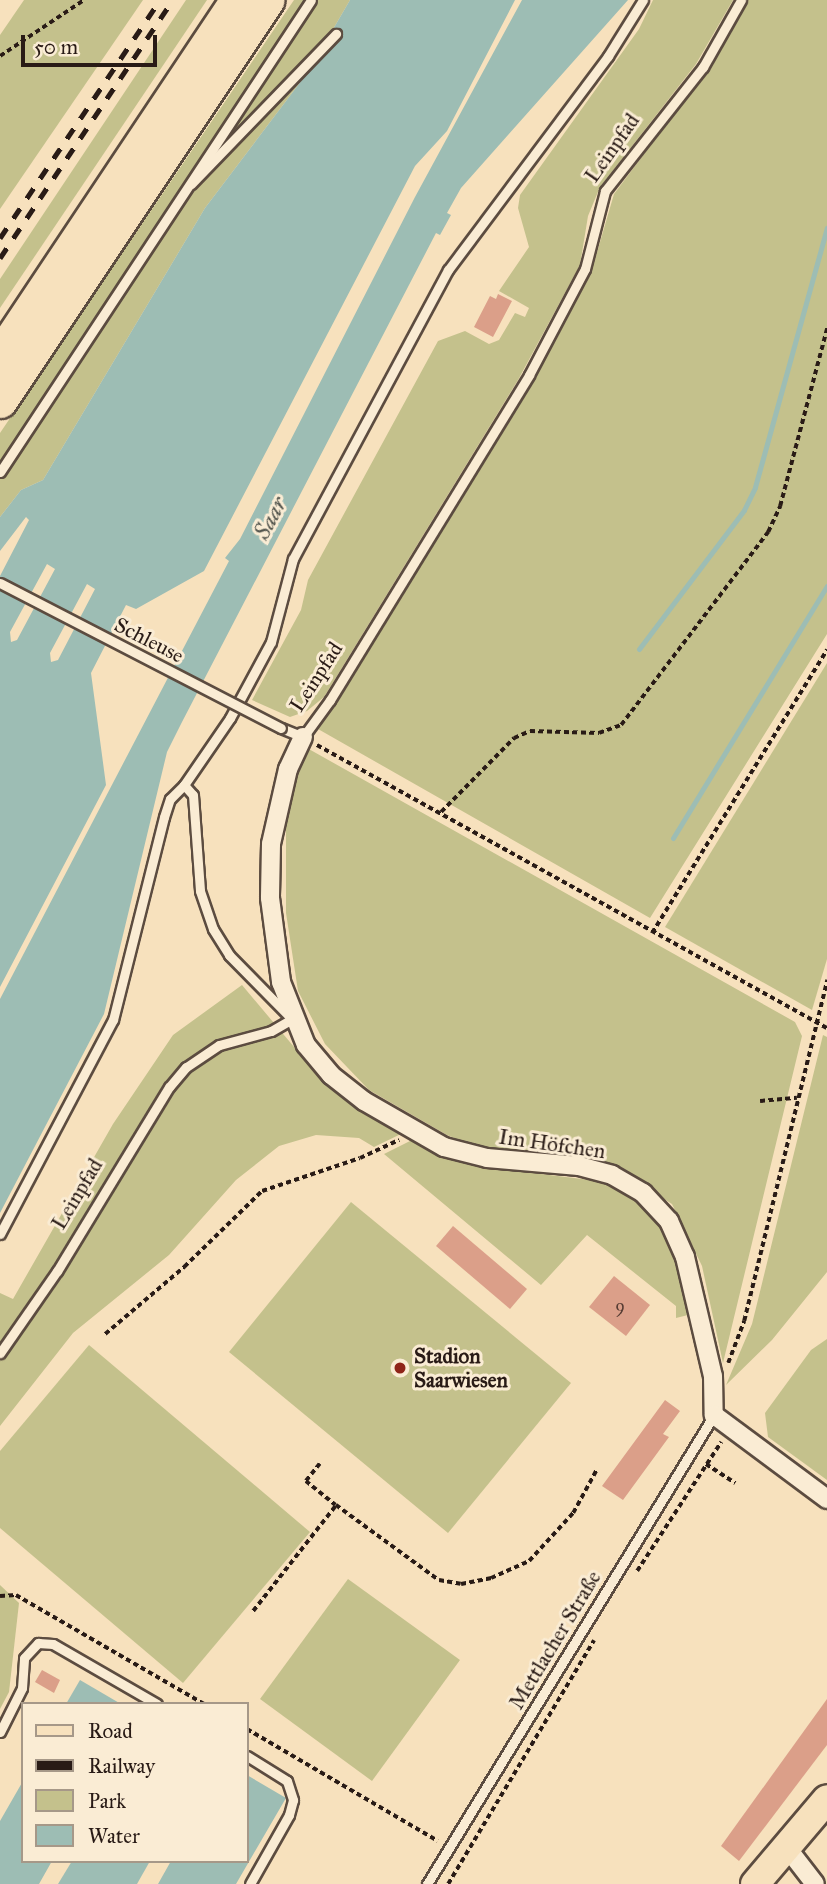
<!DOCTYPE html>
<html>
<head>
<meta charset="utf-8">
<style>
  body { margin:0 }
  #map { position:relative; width:827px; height:1884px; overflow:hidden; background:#f7e1bd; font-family:"IM FELL Great Primer",serif }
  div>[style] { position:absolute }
  .green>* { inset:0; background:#c4c18c }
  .water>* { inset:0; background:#9dbdb4 }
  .stream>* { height:5px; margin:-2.5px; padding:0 2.5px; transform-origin:2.5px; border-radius:2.5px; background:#9dbdb4 }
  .building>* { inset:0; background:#db9f89 }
  .path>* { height:3.5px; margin-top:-1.75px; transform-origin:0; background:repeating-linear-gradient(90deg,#291b16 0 5px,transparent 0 8.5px) }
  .roads { filter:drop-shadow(2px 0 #5c4c40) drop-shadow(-2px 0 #5c4c40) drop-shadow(0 2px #5c4c40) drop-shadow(0 -2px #5c4c40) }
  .lane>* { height:9px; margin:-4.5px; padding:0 4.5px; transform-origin:4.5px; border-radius:4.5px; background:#faecd4 }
  .street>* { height:18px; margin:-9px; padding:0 9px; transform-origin:9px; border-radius:9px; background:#faecd4 }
  .primary>* { height:28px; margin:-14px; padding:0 14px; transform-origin:14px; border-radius:14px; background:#f7e1bd }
  .highway>* { height:33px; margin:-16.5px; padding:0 16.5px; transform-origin:16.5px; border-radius:16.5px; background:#f7e1bd }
  .rail>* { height:5px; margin-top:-2.5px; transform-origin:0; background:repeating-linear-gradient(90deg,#291b16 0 12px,transparent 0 24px) }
  .bridges { filter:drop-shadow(2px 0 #5c4c40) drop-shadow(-2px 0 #5c4c40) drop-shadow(0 2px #5c4c40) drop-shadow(0 -2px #5c4c40) }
  .lane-bridge>* { height:9px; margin:-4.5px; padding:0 4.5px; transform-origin:4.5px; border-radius:4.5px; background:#faecd4 }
  .dots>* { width:19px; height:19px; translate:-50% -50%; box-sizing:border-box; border:4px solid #faecd4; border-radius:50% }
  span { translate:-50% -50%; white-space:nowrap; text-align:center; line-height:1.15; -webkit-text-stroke:6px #faecd4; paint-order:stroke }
  .number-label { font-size:18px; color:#563c33 }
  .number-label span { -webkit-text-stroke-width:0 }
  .street-label { font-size:21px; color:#291b16 }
  .poi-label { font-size:21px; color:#291b16; font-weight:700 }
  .left { translate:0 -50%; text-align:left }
  .water-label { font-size:23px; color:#52544d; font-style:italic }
  .legend { position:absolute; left:21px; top:1702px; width:228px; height:161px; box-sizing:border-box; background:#faecd4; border:2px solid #a69888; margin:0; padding:9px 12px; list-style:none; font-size:21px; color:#291b16 }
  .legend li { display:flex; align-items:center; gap:14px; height:35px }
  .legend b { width:35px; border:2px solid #a69888 }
  .scale { position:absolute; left:21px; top:35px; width:136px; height:32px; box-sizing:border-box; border:4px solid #291b16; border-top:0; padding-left:9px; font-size:21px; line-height:24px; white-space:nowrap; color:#291b16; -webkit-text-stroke:5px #faecd4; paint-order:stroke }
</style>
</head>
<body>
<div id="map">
  <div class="green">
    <div style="clip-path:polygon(24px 0,143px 0,0 209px,0 35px)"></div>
    <div style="clip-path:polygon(186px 0,207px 0,0 308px,0 279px)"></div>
    <div style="clip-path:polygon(294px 0,350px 0,332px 31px,340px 38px,311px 68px,205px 208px,43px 480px,21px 490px,0 517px,0 433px)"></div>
    <div style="clip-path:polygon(653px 0,733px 0,696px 64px,600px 187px,588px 216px,580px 265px,518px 380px,324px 697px,307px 711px,290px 717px,252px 700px,301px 610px,308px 580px,438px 341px,465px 331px,489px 344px,499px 340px,515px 313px,525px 317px,529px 308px,499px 291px,529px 247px,518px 208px,520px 195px,639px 29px)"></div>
    <div style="clip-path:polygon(748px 0,827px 0,827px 634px,650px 918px,318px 729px,556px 340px,591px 273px,614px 194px,707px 70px)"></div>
    <div style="clip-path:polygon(827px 663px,827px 959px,812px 1010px,665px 927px)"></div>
    <div style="clip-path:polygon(307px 748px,795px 1022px,802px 1036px,723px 1363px,702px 1266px,672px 1204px,614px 1167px,478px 1148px,447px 1135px,369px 1090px,325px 1044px,298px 991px,286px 913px,286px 820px,296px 772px)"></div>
    <div style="clip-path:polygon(242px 985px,326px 1085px,403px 1133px,374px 1147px,359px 1138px,316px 1135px,279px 1146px,236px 1180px,169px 1255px,73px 1333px,0 1426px,0 1293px,13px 1299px,113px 1124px,173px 1035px)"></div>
    <div style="clip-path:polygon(823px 1035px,827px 1037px,827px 1272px,772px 1340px,726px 1385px,752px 1324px)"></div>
    <div style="clip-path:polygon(414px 1139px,484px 1167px,607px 1182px,636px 1200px,658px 1220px,669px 1240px,692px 1314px,676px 1318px,676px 1306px,587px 1235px,541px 1285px,384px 1154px)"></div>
    <div style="clip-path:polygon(351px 1202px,571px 1383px,448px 1533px,229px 1352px)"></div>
    <div style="clip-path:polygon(827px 1339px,827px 1480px,768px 1437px,765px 1413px,811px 1350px)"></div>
    <div style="clip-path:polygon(89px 1345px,310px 1532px,183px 1683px,0 1528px,0 1451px)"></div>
    <div style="clip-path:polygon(348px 1579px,460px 1660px,372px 1781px,260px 1699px)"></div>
    <div style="clip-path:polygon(0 1585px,19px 1603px,9px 1692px,0 1709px)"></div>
  </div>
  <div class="water">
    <div style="clip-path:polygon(evenodd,350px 0,515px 0,447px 131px,415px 166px,204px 571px,136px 609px,126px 605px,91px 673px,106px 785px,0 987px,0 576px,29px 520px,26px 517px,0 551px,0 517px,21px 490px,43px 480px,205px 208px,311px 68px,340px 38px,332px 31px,350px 0,47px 564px,55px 569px,17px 640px,11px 642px,10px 632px,47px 564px,350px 0,87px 584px,95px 589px,58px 660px,51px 662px,50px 653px,87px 584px)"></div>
    <div style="clip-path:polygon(522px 0,628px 0,461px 188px,447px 213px,451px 215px,440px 235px,436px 233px,182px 722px,167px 752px,104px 1014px,0 1213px,0 999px,229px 561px,225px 558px,240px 539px,415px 197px)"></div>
    <div style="clip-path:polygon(80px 1680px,121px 1704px,66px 1704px)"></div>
    <div style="clip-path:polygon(247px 1775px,286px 1798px,236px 1884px,158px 1884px,171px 1861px,247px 1861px)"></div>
    <div style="clip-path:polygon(23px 1781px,23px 1861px,52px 1861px,39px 1884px,0 1884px,0 1821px)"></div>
    <div style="clip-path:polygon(72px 1861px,150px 1861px,137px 1884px,58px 1884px)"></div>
  </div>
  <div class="stream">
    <div style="left:639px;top:649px;width:174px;rotate:-52.9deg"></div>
    <div style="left:744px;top:510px;width:25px;rotate:-64deg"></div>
    <div style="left:755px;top:487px;width:269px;rotate:-74.5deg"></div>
    <div style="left:673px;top:838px;width:295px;rotate:-58.6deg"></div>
  </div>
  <div class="building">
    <div style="clip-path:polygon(498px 294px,512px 301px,493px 337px,474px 327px,490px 296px,496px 299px)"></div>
    <div style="clip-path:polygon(453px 1226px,527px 1289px,510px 1309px,436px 1246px)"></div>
    <div style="clip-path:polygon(614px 1276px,650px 1305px,626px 1336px,589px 1307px)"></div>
    <div style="clip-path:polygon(665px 1400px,680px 1411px,663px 1434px,669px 1437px,623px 1500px,602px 1486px)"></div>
    <div style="clip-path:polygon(42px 1670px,60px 1680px,54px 1693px,35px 1682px)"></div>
    <div style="clip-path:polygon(827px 1699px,827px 1745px,739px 1861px,721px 1846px)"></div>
  </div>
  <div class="path">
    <div style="left:0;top:56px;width:101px;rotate:-33.7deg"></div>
    <div style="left:317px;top:745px;width:583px;rotate:29.03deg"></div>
    <div style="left:441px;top:812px;width:104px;rotate:-45.4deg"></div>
    <div style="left:514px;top:738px;width:17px;rotate:-24deg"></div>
    <div style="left:530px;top:731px;width:69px;rotate:1.7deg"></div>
    <div style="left:599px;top:733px;width:23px;rotate:-20deg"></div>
    <div style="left:621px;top:725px;width:243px;rotate:-52.7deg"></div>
    <div style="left:768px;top:532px;width:29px;rotate:-65deg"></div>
    <div style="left:780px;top:506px;width:184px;rotate:-75.2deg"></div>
    <div style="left:652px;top:933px;width:333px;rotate:-58.3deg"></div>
    <div style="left:760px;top:1101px;width:37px;rotate:-5deg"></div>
    <div style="left:105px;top:1334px;width:104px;rotate:-40.3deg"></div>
    <div style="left:184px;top:1267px;width:109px;rotate:-44.3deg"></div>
    <div style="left:262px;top:1191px;width:103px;rotate:-18.6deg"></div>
    <div style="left:360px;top:1158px;width:43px;rotate:-24.8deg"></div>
    <div style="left:728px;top:1363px;width:45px;rotate:-69.1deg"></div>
    <div style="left:744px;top:1321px;width:351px;rotate:-76.3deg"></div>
    <div style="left:320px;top:1464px;width:22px;rotate:129deg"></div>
    <div style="left:306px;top:1481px;width:38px;rotate:39deg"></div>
    <div style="left:706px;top:1464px;width:35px;rotate:33deg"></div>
    <div style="left:637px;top:1571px;width:154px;rotate:-56.9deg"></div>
    <div style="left:0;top:1596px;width:16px;rotate:-4deg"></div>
    <div style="left:16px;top:1595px;width:217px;rotate:30.1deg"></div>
    <div style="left:253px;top:1611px;width:135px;rotate:-51.9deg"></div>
    <div style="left:336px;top:1505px;width:127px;rotate:36.1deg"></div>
    <div style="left:439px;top:1580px;width:22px;rotate:10deg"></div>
    <div style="left:461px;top:1584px;width:31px;rotate:-11deg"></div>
    <div style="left:491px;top:1578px;width:42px;rotate:-24.1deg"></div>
    <div style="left:529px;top:1561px;width:65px;rotate:-47.5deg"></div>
    <div style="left:573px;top:1513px;width:50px;rotate:-61.4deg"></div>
    <div style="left:247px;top:1729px;width:221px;rotate:30.4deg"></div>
    <div style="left:448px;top:1884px;width:284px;rotate:-59.1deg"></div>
  </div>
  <div class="roads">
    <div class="lane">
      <div style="left:191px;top:184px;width:209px;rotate:-46deg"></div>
      <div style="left:0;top:472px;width:565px;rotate:-56.62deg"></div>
      <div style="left:281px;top:728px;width:24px;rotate:22deg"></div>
      <div style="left:303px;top:737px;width:46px;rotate:-53.9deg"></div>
      <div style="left:330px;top:700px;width:381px;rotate:-58.5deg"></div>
      <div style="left:529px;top:375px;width:120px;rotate:-62.2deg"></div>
      <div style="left:585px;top:269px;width:81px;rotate:-75.6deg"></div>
      <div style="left:605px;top:191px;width:158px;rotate:-51.7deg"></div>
      <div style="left:703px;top:67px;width:77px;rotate:-60.4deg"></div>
      <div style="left:184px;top:785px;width:81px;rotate:-55.5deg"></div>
      <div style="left:230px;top:718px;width:86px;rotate:-61.7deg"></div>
      <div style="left:271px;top:642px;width:86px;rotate:-75.2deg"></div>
      <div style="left:293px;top:559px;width:328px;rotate:-61.8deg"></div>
      <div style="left:448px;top:270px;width:267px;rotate:-53.2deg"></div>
      <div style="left:608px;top:56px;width:66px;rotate:-58deg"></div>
      <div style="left:0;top:1234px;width:242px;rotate:-62.2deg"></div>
      <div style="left:113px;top:1020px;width:209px;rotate:-75.9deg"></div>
      <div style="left:164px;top:817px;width:19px;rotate:-72deg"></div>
      <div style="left:170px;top:799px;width:20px;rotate:-45deg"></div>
      <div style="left:184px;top:785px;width:13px;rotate:48deg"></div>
      <div style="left:193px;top:795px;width:96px;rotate:85.8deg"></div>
      <div style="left:200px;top:891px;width:40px;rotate:71.1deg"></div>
      <div style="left:213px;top:929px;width:31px;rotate:58deg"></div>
      <div style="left:229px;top:955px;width:90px;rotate:45.5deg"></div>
      <div style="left:292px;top:1019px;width:24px;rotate:150deg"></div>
      <div style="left:271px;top:1031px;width:54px;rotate:164.9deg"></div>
      <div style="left:219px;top:1045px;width:40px;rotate:146deg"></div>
      <div style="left:186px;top:1067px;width:26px;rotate:130deg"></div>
      <div style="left:169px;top:1087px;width:215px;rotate:121.3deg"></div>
      <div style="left:57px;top:1271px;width:100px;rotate:124.8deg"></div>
      <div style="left:0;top:1732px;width:49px;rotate:-63.4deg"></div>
      <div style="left:22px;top:1688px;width:30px;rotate:-86deg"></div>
      <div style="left:24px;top:1658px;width:21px;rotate:-47deg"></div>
      <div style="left:38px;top:1643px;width:15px;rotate:4deg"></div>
      <div style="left:53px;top:1644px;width:120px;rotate:30deg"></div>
      <div style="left:247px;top:1756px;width:47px;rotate:32deg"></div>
      <div style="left:287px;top:1781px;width:20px;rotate:72deg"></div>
      <div style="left:293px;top:1800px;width:16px;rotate:105deg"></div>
      <div style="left:289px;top:1815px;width:79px;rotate:119.5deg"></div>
      <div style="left:427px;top:1884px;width:550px;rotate:-58.54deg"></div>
    </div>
    <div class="street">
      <div style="left:303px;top:737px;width:35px;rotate:115deg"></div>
      <div style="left:288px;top:769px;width:77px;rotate:102.8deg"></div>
      <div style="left:271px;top:844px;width:54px;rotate:91.1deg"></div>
      <div style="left:270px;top:898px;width:85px;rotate:82.5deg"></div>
      <div style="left:281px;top:982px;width:68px;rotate:68.4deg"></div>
      <div style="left:306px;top:1045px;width:39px;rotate:50deg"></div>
      <div style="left:331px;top:1075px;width:42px;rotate:38.2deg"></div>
      <div style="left:364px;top:1101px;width:92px;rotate:29.9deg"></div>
      <div style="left:444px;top:1147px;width:44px;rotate:14.3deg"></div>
      <div style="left:487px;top:1158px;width:92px;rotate:5deg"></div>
      <div style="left:579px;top:1166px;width:34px;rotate:15deg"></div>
      <div style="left:612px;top:1175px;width:36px;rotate:30deg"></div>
      <div style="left:643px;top:1193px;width:38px;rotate:47deg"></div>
      <div style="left:669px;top:1221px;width:39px;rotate:66deg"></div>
      <div style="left:685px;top:1257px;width:122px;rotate:76.8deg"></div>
      <div style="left:713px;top:1376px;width:39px;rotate:89deg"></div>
      <div style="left:714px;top:1415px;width:141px;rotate:36.6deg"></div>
      <div style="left:788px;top:1849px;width:44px;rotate:52.4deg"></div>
    </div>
    <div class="primary">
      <div style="left:755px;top:1884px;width:111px;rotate:-49.7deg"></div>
    </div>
    <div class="highway">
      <div style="left:0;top:355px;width:427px;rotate:-56.3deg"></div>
      <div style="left:0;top:401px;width:482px;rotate:-56.3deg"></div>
    </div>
  </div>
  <div class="rail">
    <div style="left:0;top:238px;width:287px;rotate:-56.1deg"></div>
    <div style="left:0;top:258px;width:311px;rotate:-56.2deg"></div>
  </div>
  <div class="bridges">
    <div class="lane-bridge">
      <div style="left:0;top:583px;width:316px;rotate:27.3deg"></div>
    </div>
  </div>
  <div class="dots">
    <div style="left:400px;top:1368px;background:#8f2418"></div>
  </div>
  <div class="number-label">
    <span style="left:620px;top:1306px">9</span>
  </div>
  <div class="street-label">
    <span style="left:612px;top:148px;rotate:-55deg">Leinpfad</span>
    <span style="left:149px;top:640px;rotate:27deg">Schleuse</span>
    <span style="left:316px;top:677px;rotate:-57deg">Leinpfad</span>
    <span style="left:552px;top:1144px;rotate:8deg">Im Höfchen</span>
    <span style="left:77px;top:1194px;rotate:-59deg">Leinpfad</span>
    <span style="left:555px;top:1640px;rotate:-59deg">Mettlacher Straße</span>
  </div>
  <div class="poi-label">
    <span class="left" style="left:414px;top:1368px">Stadion<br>Saarwiesen</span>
  </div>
  <div class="water-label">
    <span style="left:270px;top:518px;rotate:-62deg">Saar</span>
  </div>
  <ul class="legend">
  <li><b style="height:9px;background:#f7e1bd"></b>Road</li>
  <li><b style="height:9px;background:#291b16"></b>Railway</li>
  <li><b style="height:19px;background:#c4c18c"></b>Park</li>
  <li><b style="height:19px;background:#9dbdb4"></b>Water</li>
  </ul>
  <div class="scale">50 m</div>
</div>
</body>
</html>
